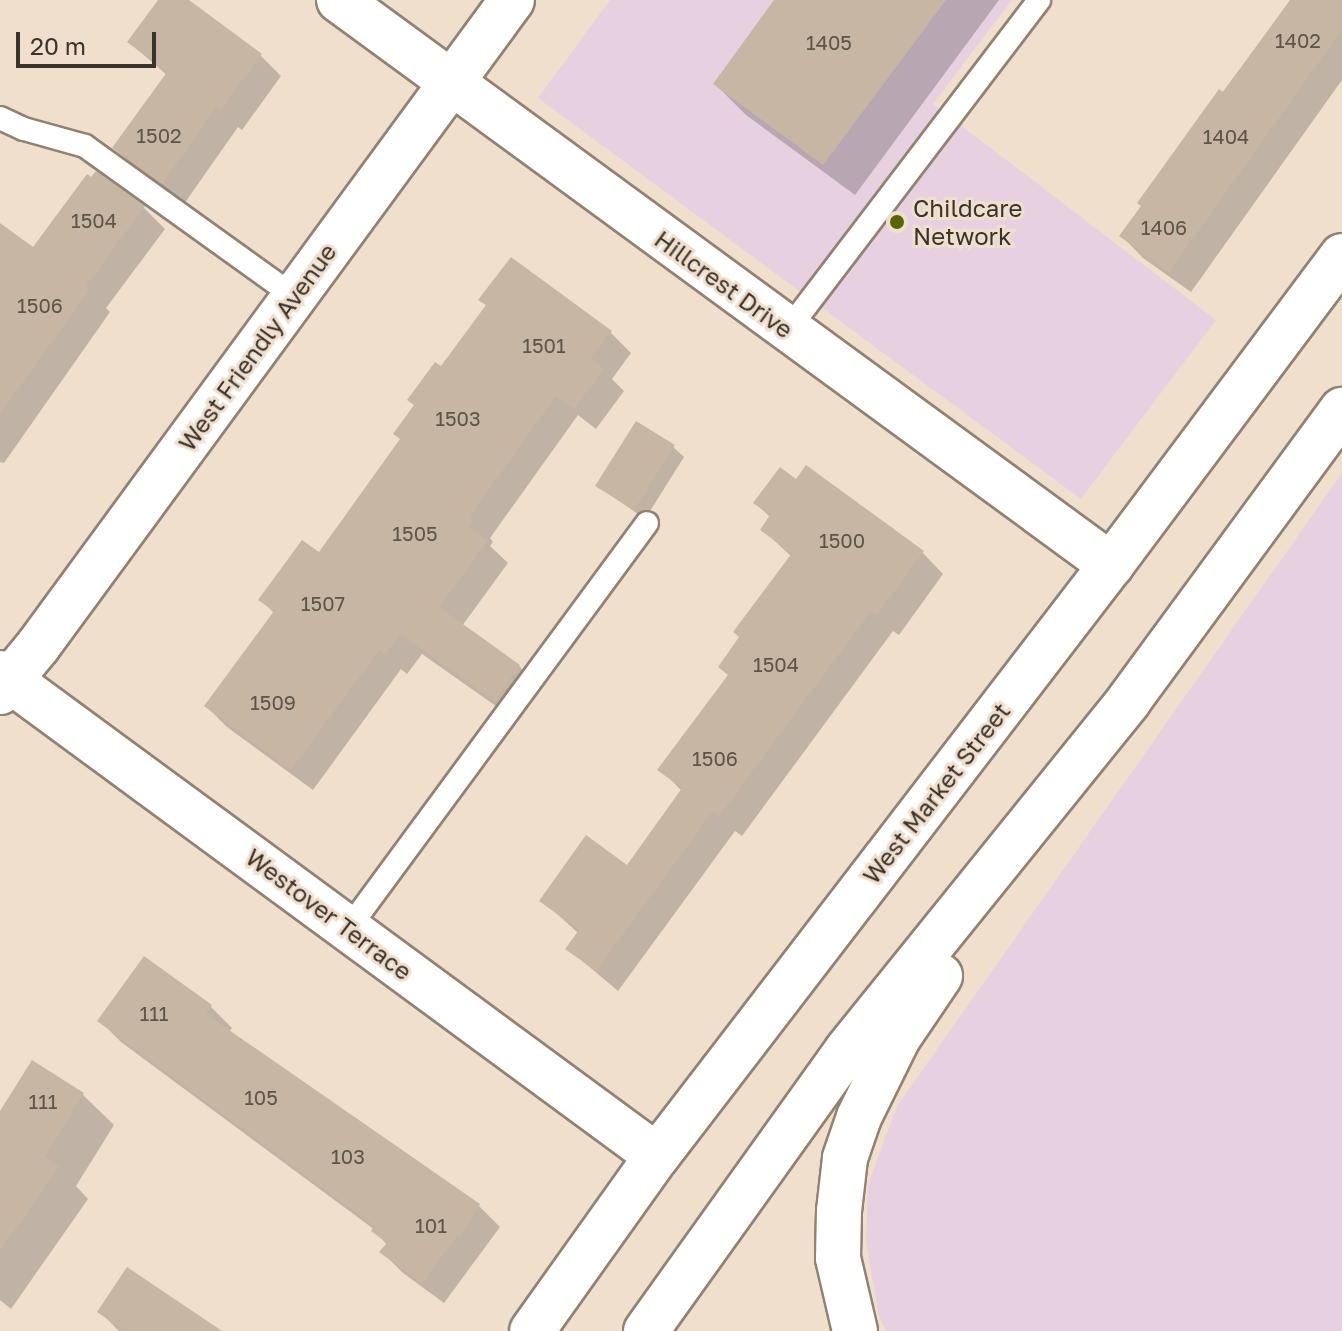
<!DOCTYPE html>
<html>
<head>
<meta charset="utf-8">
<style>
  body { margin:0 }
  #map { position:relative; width:1342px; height:1331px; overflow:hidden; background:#f1dfcd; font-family:"Golos Text",sans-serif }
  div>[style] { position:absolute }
  .education>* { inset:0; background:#e7d1e0 }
  .shadow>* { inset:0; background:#0003 }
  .building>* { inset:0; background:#c7b6a4 }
  .roads { filter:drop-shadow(2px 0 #928272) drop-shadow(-2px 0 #928272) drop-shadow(0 2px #928272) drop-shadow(0 -2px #928272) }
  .lane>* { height:22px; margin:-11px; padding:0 11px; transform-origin:11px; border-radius:11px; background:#fff }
  .street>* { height:44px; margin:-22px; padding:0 22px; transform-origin:22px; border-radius:22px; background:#fff }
  .secondary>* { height:44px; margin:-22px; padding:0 22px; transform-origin:22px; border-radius:22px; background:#fff }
  .dots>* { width:22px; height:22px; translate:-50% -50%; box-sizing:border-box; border:4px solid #f1dfcd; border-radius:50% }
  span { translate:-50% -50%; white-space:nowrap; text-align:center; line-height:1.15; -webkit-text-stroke:6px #f1dfcd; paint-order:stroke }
  .number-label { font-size:20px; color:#5d544a }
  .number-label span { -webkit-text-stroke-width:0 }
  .poi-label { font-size:24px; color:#3a332c }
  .left { translate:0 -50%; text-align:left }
  .street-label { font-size:24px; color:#3a332c }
  .scale { position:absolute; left:16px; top:32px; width:140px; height:36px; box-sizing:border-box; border:4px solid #3a332c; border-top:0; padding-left:10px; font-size:24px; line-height:28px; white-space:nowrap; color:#3a332c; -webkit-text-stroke:6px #f1dfcd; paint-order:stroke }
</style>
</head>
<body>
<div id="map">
  <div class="education">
    <div style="clip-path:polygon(610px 0,1012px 0,933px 104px,1216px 320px,1081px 499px,538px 98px)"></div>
    <div style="clip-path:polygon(1342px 473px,1342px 1331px,886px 1331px,879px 1317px,866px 1241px,868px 1185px,897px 1106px)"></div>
  </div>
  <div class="shadow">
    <div style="clip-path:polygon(160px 0,186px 0,260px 55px,281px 76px,242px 130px,238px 127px,184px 204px,136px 169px,115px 148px,167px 75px,129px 42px)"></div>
    <div style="clip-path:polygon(777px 0,999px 0,855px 195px,746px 115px,715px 84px)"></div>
    <div style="clip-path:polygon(1292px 0,1342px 0,1342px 80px,1191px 292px,1143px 258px,1122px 236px,1143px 206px,1139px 203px)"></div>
    <div style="clip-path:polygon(144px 208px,165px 229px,106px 308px,110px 312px,4px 463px,0 462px,0 226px,33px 250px)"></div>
    <div style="clip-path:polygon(481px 300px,610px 332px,631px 353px,612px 379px,624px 391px,596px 429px,578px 415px,490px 538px,493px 542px,490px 546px,508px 563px,462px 626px,519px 666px,540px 687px,517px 721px,422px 654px,407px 674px,401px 669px,313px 790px,227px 727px,206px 706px,275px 614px,261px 600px,319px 555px,402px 440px,442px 369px,488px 307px)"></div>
    <div style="clip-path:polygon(673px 447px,684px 457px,645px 519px,598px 486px)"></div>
    <div style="clip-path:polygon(796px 482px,922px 552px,943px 574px,899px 635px,893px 631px,742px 836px,735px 831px,618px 991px,567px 948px,578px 933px,542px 900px,627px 868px,682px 791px,660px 769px,729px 676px,792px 557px,762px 529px,771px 518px,755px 503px)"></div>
    <div style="clip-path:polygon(211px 1007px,232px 1028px,229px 1032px,479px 1206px,500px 1227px,444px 1303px,403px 1273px,382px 1252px,387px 1245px,375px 1230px,121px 1042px,99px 1020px)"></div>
    <div style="clip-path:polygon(32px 1063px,83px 1095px,114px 1125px,76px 1186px,88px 1199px,11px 1309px,0 1300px,0 1115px)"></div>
    <div style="clip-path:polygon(100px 1312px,218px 1331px,119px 1331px)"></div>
  </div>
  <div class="building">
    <div style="clip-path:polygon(158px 0,189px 0,262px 54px,220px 110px,216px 107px,162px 184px,112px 148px,167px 72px,127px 42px)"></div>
    <div style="clip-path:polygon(774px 0,946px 0,823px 165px,713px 84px)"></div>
    <div style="clip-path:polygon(1290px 0,1342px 0,1342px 30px,1169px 272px,1119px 236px,1141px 206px,1137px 203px,1219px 89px,1223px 92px)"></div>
    <div style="clip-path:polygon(96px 171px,145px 206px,86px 286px,90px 289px,0 414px,0 223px,33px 247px,87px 174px,91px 177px)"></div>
    <div style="clip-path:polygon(511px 257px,612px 331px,590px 358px,604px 369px,574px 409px,556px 396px,470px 516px,474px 519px,468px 526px,488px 541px,439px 607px,520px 665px,495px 701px,400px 634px,385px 655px,379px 650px,291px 770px,204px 706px,274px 611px,258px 600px,302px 540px,319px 552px,400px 439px,393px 434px,414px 405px,407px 400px,435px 362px,441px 366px,486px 305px,478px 300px)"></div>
    <div style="clip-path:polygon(636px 421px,675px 445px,634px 510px,595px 486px)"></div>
    <div style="clip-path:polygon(806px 465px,924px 551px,877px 615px,871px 611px,719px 816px,713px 811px,596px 971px,565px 949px,579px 930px,539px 901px,586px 835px,627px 865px,682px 788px,657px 770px,728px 675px,718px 667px,739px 637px,733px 632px,792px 553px,760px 530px,770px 515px,753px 503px,780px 467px,796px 479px)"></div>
    <div style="clip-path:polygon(144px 956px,212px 1005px,206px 1014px,480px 1204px,460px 1237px,458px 1235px,422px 1283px,379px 1252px,387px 1243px,371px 1231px,374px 1226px,97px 1021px)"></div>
    <div style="clip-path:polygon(32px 1060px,84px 1093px,45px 1157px,59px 1167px,0 1251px,0 1111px)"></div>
    <div style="clip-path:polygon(127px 1267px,222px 1331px,125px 1331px,97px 1312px)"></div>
  </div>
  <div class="roads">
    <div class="lane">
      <div style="left:0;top:118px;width:26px;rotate:25deg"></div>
      <div style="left:24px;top:129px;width:63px;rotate:15.6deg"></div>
      <div style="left:85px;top:146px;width:257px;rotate:35.7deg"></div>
      <div style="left:787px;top:331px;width:416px;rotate:-52.7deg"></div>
      <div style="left:348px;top:929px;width:504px;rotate:-53.63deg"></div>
    </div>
    <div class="street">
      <div style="left:339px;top:0;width:957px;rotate:36.2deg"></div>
      <div style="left:0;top:673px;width:815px;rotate:36.32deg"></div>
    </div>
    <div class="secondary">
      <div style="left:0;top:692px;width:60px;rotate:-50.4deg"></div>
      <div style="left:38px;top:646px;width:801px;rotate:-53.73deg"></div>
      <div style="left:532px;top:1331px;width:215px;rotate:-54.5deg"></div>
      <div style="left:657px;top:1156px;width:745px;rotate:-52.47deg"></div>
      <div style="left:1111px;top:565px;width:386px;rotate:-53.2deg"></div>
      <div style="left:646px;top:1331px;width:345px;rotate:-54.4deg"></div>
      <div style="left:847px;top:1050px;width:449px;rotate:-51.1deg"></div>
      <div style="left:1129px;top:700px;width:360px;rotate:-53.7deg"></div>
      <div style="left:855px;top:1331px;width:75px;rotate:-103.1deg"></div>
      <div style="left:838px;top:1258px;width:47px;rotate:-88.8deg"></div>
      <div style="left:839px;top:1211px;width:53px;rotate:-83.5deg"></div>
      <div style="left:845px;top:1158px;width:43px;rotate:-71.1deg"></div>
      <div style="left:859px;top:1117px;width:88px;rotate:-63.7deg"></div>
      <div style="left:898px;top:1038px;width:75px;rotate:-55.9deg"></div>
    </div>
  </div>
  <div class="dots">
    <div style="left:897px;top:222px;background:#576508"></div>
  </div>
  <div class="number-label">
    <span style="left:1298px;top:40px">1402</span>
    <span style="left:829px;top:42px">1405</span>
    <span style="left:159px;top:135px">1502</span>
    <span style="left:1226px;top:136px">1404</span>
    <span style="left:94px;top:220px">1504</span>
    <span style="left:1164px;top:227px">1406</span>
    <span style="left:40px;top:305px">1506</span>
    <span style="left:544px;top:345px">1501</span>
    <span style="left:458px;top:418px">1503</span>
    <span style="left:415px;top:533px">1505</span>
    <span style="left:842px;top:540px">1500</span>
    <span style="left:323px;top:603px">1507</span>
    <span style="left:776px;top:664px">1504</span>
    <span style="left:273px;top:702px">1509</span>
    <span style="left:715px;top:758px">1506</span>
    <span style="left:154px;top:1013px">111</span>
    <span style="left:261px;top:1097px">105</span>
    <span style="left:43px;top:1101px">111</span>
    <span style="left:348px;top:1156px">103</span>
    <span style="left:431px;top:1225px">101</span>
  </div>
  <div class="poi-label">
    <span class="left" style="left:913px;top:222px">Childcare<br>Network</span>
  </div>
  <div class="street-label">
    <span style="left:724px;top:284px;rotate:36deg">Hillcrest Drive</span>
    <span style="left:257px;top:347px;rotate:-54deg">West Friendly Avenue</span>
    <span style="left:936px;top:793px;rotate:-52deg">West Market Street</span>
    <span style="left:329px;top:914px;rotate:37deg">Westover Terrace</span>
  </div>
  <div class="scale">20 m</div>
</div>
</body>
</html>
